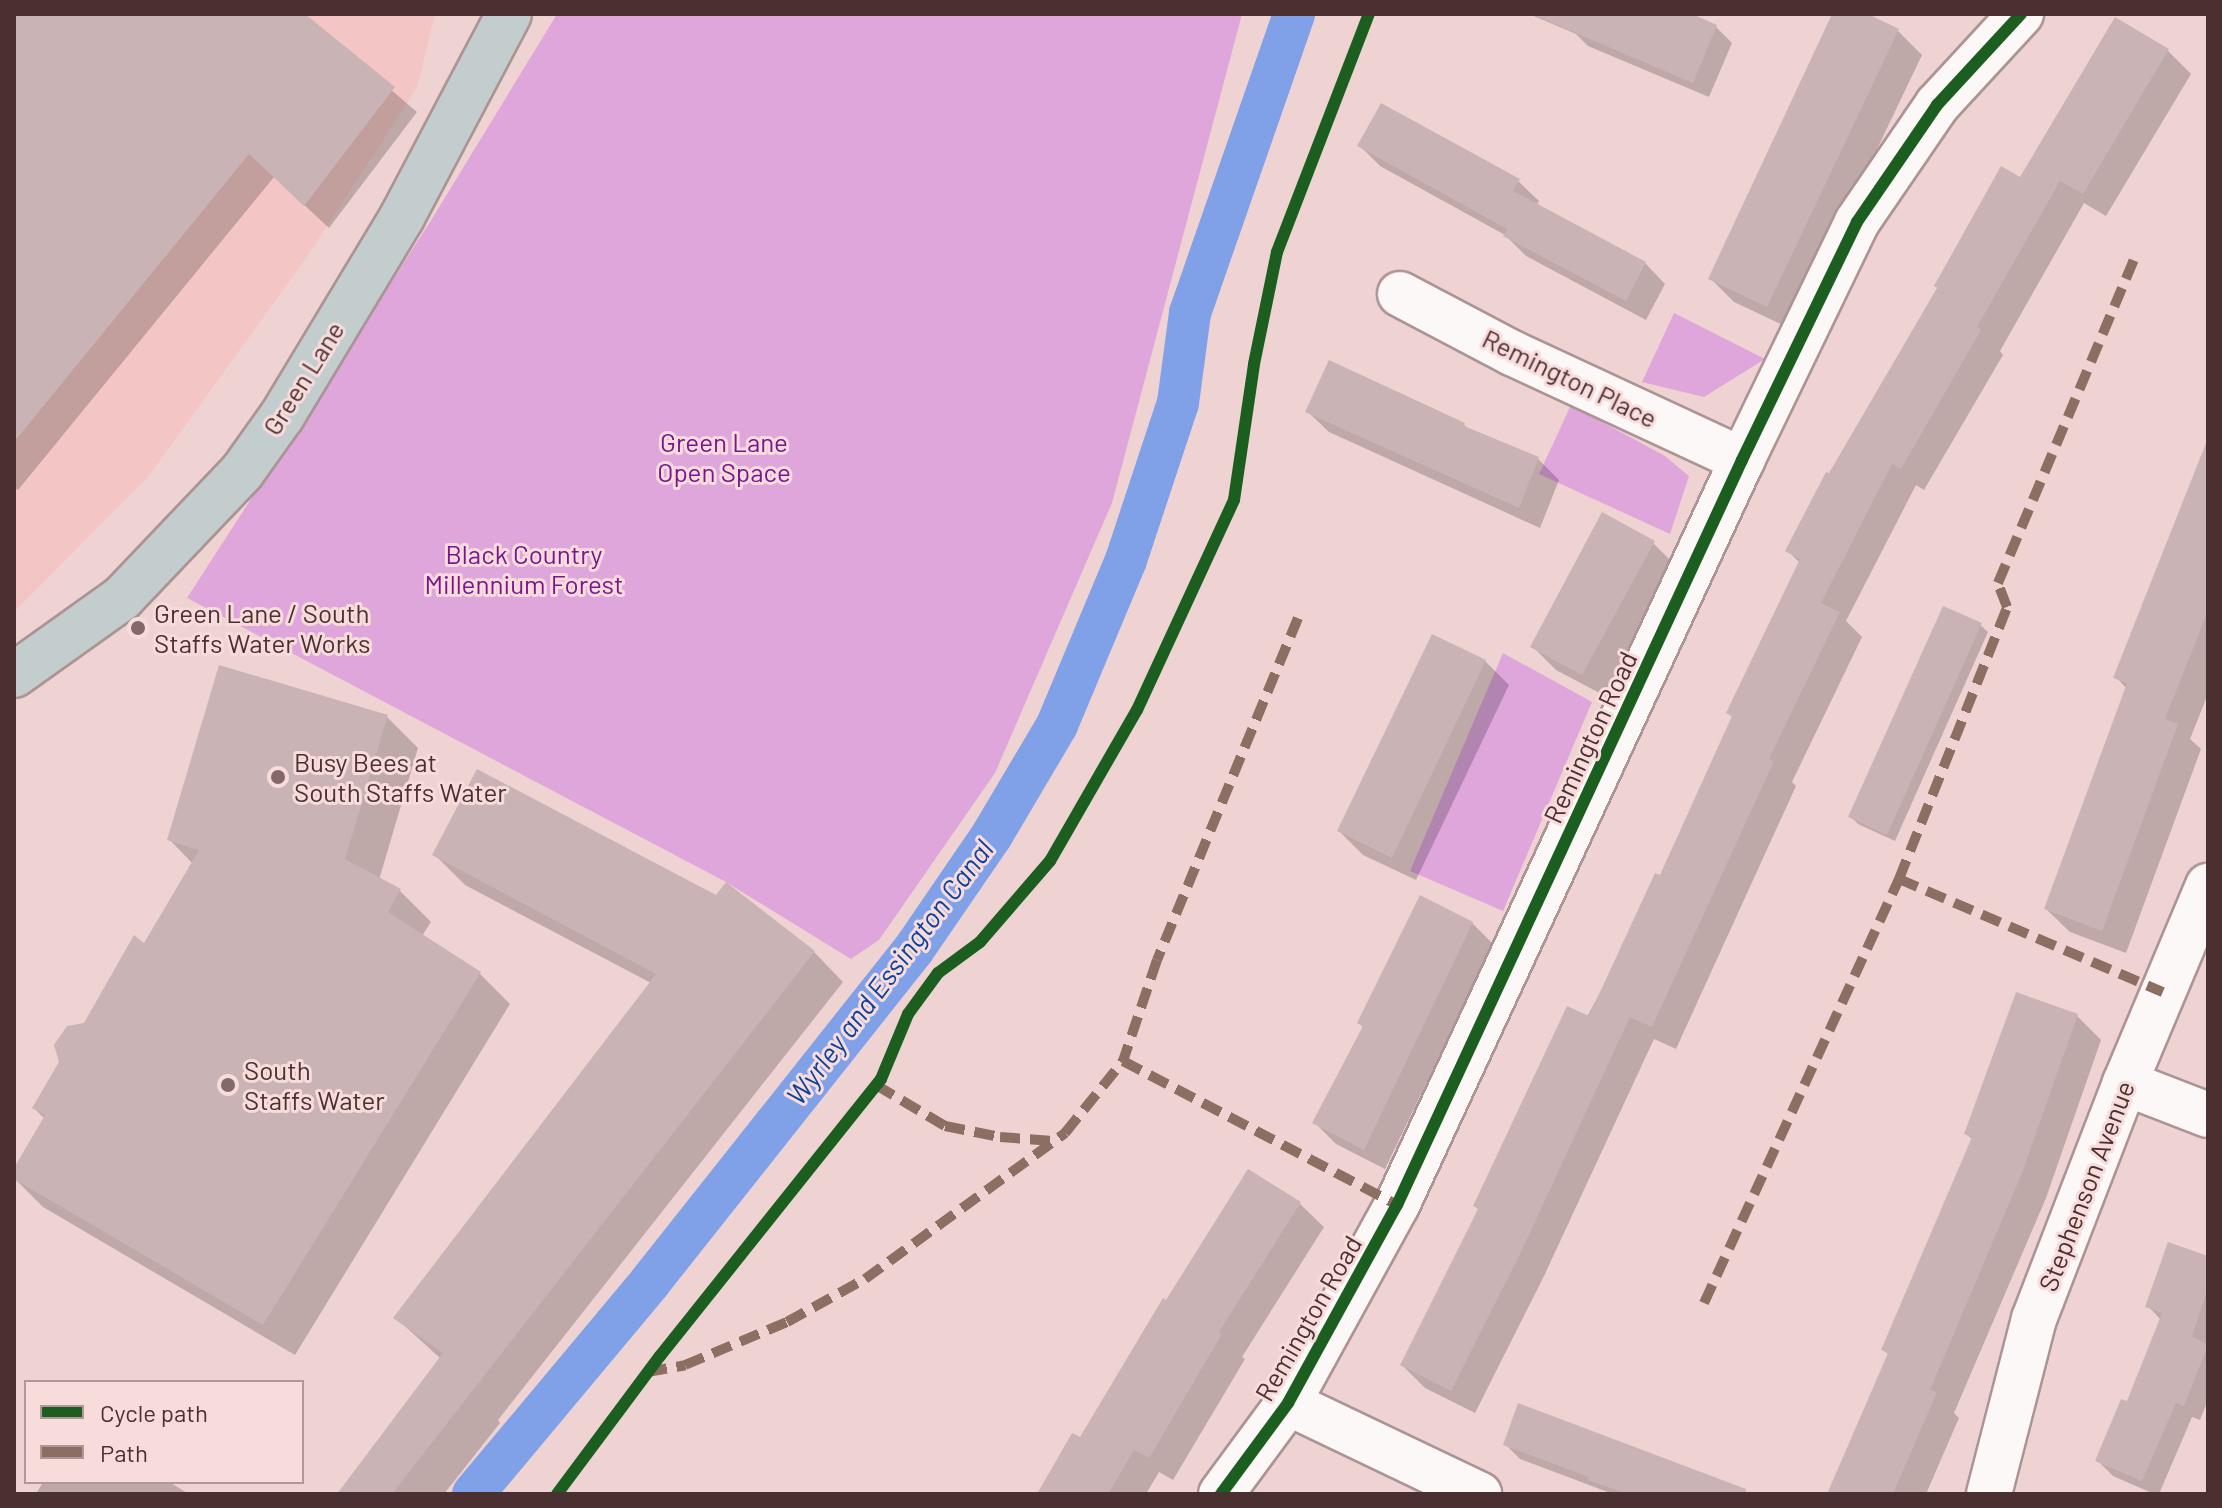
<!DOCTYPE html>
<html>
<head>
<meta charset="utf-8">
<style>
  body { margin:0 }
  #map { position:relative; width:2222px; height:1508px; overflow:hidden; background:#efd3d2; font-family:Barlow,sans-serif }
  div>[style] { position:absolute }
  .built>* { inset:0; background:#f3c6c5 }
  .green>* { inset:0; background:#dfa6dc }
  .shadow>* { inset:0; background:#0003 }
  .canal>* { height:42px; margin:-21px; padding:0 21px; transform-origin:21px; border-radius:21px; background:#80a1e8 }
  .building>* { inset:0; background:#cab3b5 }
  .roads { filter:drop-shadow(2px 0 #ab9493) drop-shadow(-2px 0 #ab9493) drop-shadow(0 2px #ab9493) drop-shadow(0 -2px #ab9493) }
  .minor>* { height:44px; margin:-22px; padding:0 22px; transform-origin:22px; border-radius:22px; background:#fdf8f8 }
  .highway>* { height:44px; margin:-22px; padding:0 22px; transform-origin:22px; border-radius:22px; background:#c4cdce }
  .quiet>* { height:10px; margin-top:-5px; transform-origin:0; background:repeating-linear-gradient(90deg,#8d6e63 0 20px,transparent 0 30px) }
  .cycleway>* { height:12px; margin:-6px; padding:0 6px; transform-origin:6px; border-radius:6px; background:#1b5e20 }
  .dots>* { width:22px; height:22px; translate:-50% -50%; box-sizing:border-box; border:4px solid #f7dcdb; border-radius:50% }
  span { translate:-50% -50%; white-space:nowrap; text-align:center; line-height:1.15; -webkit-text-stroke:6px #f7dcdb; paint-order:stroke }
  .street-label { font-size:26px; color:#4a3030 }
  .park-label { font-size:26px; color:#7c1390 }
  .poi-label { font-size:26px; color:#4a3030 }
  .left { translate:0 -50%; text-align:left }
  .water-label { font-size:28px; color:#0b439c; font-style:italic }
  .frame { position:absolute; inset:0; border:16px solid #4a3030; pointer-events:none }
  .legend { position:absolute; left:24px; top:1380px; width:280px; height:104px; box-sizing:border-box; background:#f7dcdb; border:2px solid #b29797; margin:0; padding:10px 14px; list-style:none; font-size:24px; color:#4a3030 }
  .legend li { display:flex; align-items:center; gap:16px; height:40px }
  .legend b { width:40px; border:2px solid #b29797 }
</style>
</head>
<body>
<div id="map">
  <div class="built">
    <div style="clip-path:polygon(14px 14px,435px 14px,417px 88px,309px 254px,148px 477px,14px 612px)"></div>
  </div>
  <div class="green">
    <div style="clip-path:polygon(557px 14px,1242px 14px,1112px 503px,995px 773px,879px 940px,851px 959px,726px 882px,187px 598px,430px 222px)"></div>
    <div style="clip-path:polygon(1674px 313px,1765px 359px,1704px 397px,1642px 382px)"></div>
    <div style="clip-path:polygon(1571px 405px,1665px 456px,1689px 476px,1670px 534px,1539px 474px)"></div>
    <div style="clip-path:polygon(1503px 653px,1592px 702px,1503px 911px,1410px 871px)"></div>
  </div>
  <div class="shadow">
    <div style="clip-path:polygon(14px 14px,302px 14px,417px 112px,329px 228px,274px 177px,18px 490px,14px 487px)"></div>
    <div style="clip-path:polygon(1529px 14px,1685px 14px,1716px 27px,1732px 43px,1709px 97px,1588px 46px,1576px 34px)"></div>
    <div style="clip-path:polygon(1834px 14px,1863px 14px,1898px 31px,1922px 55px,1791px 329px,1734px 302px,1710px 278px)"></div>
    <div style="clip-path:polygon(2116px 20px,2168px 51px,2191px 74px,2106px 216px,2084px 203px,2000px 351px,2003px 355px,1924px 490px,1916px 485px,1846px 621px,1862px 637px,1792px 782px,1796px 786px,1676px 1049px,1654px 1039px,1544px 1276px,1475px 1413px,1425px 1388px,1402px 1365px,1661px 878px,1733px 718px,1728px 713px,1800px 563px,1788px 551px,1830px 476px,2020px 179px)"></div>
    <div style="clip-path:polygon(1360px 146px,1518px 181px,1539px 201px,1536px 206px,1645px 263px,1665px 284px,1646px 320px,1526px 256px,1505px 235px,1380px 166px)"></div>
    <div style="clip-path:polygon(1307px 411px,1464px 425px,1470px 431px,1538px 459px,1559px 480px,1540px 528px,1329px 432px)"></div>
    <div style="clip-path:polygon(2194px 479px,2208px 484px,2208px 694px,2190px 739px,2201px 749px,2126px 953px,2070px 932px,2046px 909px,2127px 689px,2116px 677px)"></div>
    <div style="clip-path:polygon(1653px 543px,1677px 567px,1607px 697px,1556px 670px,1532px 646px)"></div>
    <div style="clip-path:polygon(1980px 625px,1988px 632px,1895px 841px,1858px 824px,1851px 817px)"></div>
    <div style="clip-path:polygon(1485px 661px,1509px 685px,1416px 880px,1363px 855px,1339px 831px)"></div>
    <div style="clip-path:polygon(387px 717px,418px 748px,379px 880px,400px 891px,431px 922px,422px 936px,479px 973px,510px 1004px,295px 1355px,43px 1207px,14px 1178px,14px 1172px,45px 1119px,34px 1108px,85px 1025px,145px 946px,193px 864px,169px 839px)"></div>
    <div style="clip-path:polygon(435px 855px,814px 952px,843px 982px,498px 1420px,500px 1423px,444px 1494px,344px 1494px,441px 1359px,396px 1318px,651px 983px,465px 885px)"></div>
    <div style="clip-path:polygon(1472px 923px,1493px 944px,1385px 1169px,1336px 1144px,1315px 1123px,1364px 1028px,1359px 1023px)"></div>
    <div style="clip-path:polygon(2077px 1016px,2101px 1040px,2046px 1198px,1954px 1413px,1959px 1418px,1926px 1494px,1830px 1494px,1889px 1355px,1884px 1350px,1973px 1140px,1966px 1134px)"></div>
    <div style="clip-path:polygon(1249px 1172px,1300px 1204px,1324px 1227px,1242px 1357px,1245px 1359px,1173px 1480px,1159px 1472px,1146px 1494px,1039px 1494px,1081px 1440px)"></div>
    <div style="clip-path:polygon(2208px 1258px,2208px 1400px,2200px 1420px,2192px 1417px,2159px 1494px,2154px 1494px,2113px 1476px,2097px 1460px,2128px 1404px,2161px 1320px,2148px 1306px)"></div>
    <div style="clip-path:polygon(1519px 1406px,1747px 1492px,1749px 1494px,1613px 1494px,1520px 1459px,1505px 1444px)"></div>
    <div style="clip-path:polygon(43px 1482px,169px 1482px,189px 1494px,36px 1494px)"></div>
  </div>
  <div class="canal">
    <div style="left:473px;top:1494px;width:276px;rotate:-50.1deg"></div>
    <div style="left:650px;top:1282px;width:425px;rotate:-51.6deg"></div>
    <div style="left:914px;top:949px;width:138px;rotate:-55.6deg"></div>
    <div style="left:992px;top:835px;width:128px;rotate:-59.4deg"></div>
    <div style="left:1057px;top:725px;width:179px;rotate:-67.3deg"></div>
    <div style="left:1126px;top:560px;width:165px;rotate:-71.7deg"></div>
    <div style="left:1178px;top:403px;width:91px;rotate:-82.4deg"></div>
    <div style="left:1190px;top:313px;width:317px;rotate:-70.8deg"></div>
  </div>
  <div class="building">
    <div style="clip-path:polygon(14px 14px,305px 14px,395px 87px,304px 206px,249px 154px,14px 442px)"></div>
    <div style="clip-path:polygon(1531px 14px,1692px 14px,1717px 25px,1693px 83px)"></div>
    <div style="clip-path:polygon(1832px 14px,1868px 14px,1899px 29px,1767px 307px,1708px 279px)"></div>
    <div style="clip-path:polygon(2115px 17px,2169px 49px,2083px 194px,2060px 181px,1977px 327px,1981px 330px,1901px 469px,1892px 464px,1821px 603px,1840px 612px,1769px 759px,1774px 761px,1652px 1027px,1630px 1017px,1521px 1252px,1451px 1391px,1400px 1365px,1478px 1209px,1473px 1206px,1567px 1006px,1589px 1016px,1655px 873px,1660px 875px,1732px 716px,1726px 713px,1800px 559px,1785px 551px,1826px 472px,1829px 473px,1937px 288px,1934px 286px,2001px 166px,2020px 177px)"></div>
    <div style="clip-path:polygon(1381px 103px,1520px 179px,1513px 191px,1646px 262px,1626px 301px,1503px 236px,1507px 229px,1357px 146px)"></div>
    <div style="clip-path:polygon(1329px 360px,1465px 423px,1464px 426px,1539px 457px,1519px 508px,1305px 412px)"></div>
    <div style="clip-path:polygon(2206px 443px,2208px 611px,2165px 719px,2178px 724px,2102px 931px,2044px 909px,2127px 683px,2113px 678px)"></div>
    <div style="clip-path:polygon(1602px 512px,1655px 541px,1582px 675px,1530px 647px)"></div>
    <div style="clip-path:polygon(1943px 606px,1982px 623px,1887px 835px,1848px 817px)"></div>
    <div style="clip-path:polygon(1432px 634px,1486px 660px,1392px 858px,1337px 831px)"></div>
    <div style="clip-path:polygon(219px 665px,388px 715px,345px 859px,401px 889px,388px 912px,481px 972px,263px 1325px,14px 1179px,14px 1168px,45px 1115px,32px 1108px,59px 1062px,54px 1045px,67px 1026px,84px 1023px,134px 935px,144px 943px,199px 850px,167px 840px)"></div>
    <div style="clip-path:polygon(477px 769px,716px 895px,726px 882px,815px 951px,392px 1494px,337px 1494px,443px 1353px,393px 1318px,656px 974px,432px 855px)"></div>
    <div style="clip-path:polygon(1420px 895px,1473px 922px,1364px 1150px,1312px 1123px,1363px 1026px,1357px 1023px)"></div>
    <div style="clip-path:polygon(2016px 992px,2078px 1014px,2022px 1173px,1930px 1390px,1937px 1392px,1893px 1494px,1827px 1494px,1888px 1353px,1881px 1350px,1972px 1137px,1964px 1134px)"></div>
    <div style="clip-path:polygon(1248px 1169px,1301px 1202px,1219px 1332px,1222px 1334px,1149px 1458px,1134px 1450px,1108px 1494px,1037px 1494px,1072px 1433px,1080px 1437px,1163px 1298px,1166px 1300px)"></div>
    <div style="clip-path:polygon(2168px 1242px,2208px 1256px,2208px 1289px,2192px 1336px,2208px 1345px,2184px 1406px,2176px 1403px,2142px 1481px,2095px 1461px,2121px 1399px,2127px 1401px,2162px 1313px,2145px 1307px)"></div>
    <div style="clip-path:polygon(1518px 1403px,1746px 1489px,1745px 1494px,1628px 1494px,1588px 1480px,1589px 1477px,1503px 1445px)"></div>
  </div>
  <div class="roads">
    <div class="minor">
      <div style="left:1400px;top:294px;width:127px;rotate:27.8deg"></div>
      <div style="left:1512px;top:353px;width:254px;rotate:24.9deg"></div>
      <div style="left:2125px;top:1083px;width:89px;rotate:21.1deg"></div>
      <div style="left:1288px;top:1403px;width:212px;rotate:25.5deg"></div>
      <div style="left:1221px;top:1494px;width:113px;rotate:-53.6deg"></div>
      <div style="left:1288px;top:1403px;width:226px;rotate:-61.2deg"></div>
      <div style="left:1397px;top:1205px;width:821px;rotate:-65.15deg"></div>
      <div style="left:1742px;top:460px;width:264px;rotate:-64.2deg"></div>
      <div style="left:1857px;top:222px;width:142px;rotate:-55.6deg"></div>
      <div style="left:1937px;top:105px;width:124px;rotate:-47.3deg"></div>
      <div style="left:1989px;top:1494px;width:181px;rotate:-75.6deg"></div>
      <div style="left:2034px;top:1319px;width:253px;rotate:-68.9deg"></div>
      <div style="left:2125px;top:1083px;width:214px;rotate:-67.2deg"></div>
    </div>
    <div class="highway">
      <div style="left:14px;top:675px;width:133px;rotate:-35.5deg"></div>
      <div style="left:122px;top:598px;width:174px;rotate:-46.4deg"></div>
      <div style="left:242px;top:472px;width:69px;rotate:-54.5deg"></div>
      <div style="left:282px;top:416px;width:232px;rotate:-58.9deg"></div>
      <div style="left:402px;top:217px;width:229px;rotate:-62.2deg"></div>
    </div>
  </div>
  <div class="quiet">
    <div style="left:1298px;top:618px;width:370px;rotate:112.4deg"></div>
    <div style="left:1157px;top:960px;width:107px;rotate:108.6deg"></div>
    <div style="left:1123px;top:1061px;width:310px;rotate:27.7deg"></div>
    <div style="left:1899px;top:879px;width:287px;rotate:23.2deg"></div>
    <div style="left:876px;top:1085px;width:80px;rotate:30.7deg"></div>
    <div style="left:945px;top:1126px;width:56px;rotate:11.3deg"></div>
    <div style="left:1000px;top:1137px;width:53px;rotate:4.3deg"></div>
    <div style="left:1704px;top:1303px;width:467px;rotate:-65.3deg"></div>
    <div style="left:1899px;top:879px;width:293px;rotate:-68.3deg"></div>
    <div style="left:2007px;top:607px;width:26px;rotate:-111deg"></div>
    <div style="left:1998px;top:583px;width:350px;rotate:-67.2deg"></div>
    <div style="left:647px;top:1372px;width:39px;rotate:-10deg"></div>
    <div style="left:685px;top:1365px;width:111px;rotate:-22.9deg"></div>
    <div style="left:787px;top:1322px;width:89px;rotate:-28.9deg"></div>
    <div style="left:865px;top:1279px;width:248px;rotate:-36.1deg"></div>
    <div style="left:1065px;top:1133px;width:92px;rotate:-51.1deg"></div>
  </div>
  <div class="cycleway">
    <div style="left:557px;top:1494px;width:172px;rotate:-53.3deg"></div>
    <div style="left:660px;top:1356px;width:354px;rotate:-51.4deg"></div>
    <div style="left:881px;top:1079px;width:70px;rotate:-67.4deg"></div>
    <div style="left:908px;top:1014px;width:51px;rotate:-53.8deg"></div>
    <div style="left:938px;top:973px;width:52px;rotate:-36.4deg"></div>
    <div style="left:980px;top:942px;width:107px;rotate:-49.2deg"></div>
    <div style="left:1050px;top:861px;width:174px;rotate:-60.1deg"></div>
    <div style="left:1137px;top:710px;width:231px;rotate:-65.2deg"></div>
    <div style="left:1234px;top:500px;width:137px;rotate:-81.6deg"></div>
    <div style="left:1254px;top:364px;width:114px;rotate:-78.4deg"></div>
    <div style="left:1277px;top:252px;width:255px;rotate:-68.9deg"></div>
    <div style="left:1221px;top:1494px;width:113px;rotate:-53.6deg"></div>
    <div style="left:1288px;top:1403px;width:226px;rotate:-61.2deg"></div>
    <div style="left:1397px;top:1205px;width:821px;rotate:-65.15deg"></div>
    <div style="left:1742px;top:460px;width:264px;rotate:-64.2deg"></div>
    <div style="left:1857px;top:222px;width:142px;rotate:-55.6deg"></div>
    <div style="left:1937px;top:105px;width:124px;rotate:-47.3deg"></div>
  </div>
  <div class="dots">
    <div style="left:138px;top:628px;background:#846969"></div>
    <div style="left:278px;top:777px;background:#846969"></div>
    <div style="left:228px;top:1085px;background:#846969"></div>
  </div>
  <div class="street-label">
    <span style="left:303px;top:378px;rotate:-58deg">Green Lane</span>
    <span style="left:1570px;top:378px;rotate:26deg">Remington Place</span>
    <span style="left:1590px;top:737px;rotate:-65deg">Remington Road</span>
    <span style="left:2086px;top:1186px;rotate:-69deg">Stephenson Avenue</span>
    <span style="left:1308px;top:1318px;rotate:-60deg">Remington Road</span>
  </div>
  <div class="park-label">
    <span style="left:724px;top:457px">Green Lane<br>Open Space</span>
    <span style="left:524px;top:569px">Black Country<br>Millennium Forest</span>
  </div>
  <div class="poi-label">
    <span class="left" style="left:154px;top:628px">Green Lane / South<br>Staffs Water Works</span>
    <span class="left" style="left:294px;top:777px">Busy Bees at<br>South Staffs Water</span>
    <span class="left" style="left:244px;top:1085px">South<br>Staffs Water</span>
  </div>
  <div class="water-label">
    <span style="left:889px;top:972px;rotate:-53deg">Wyrley and Essington Canal</span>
  </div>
  <div class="frame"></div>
  <ul class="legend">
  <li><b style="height:10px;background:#1b5e20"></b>Cycle path</li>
  <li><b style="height:10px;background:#8d6e63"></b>Path</li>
  </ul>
</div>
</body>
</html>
